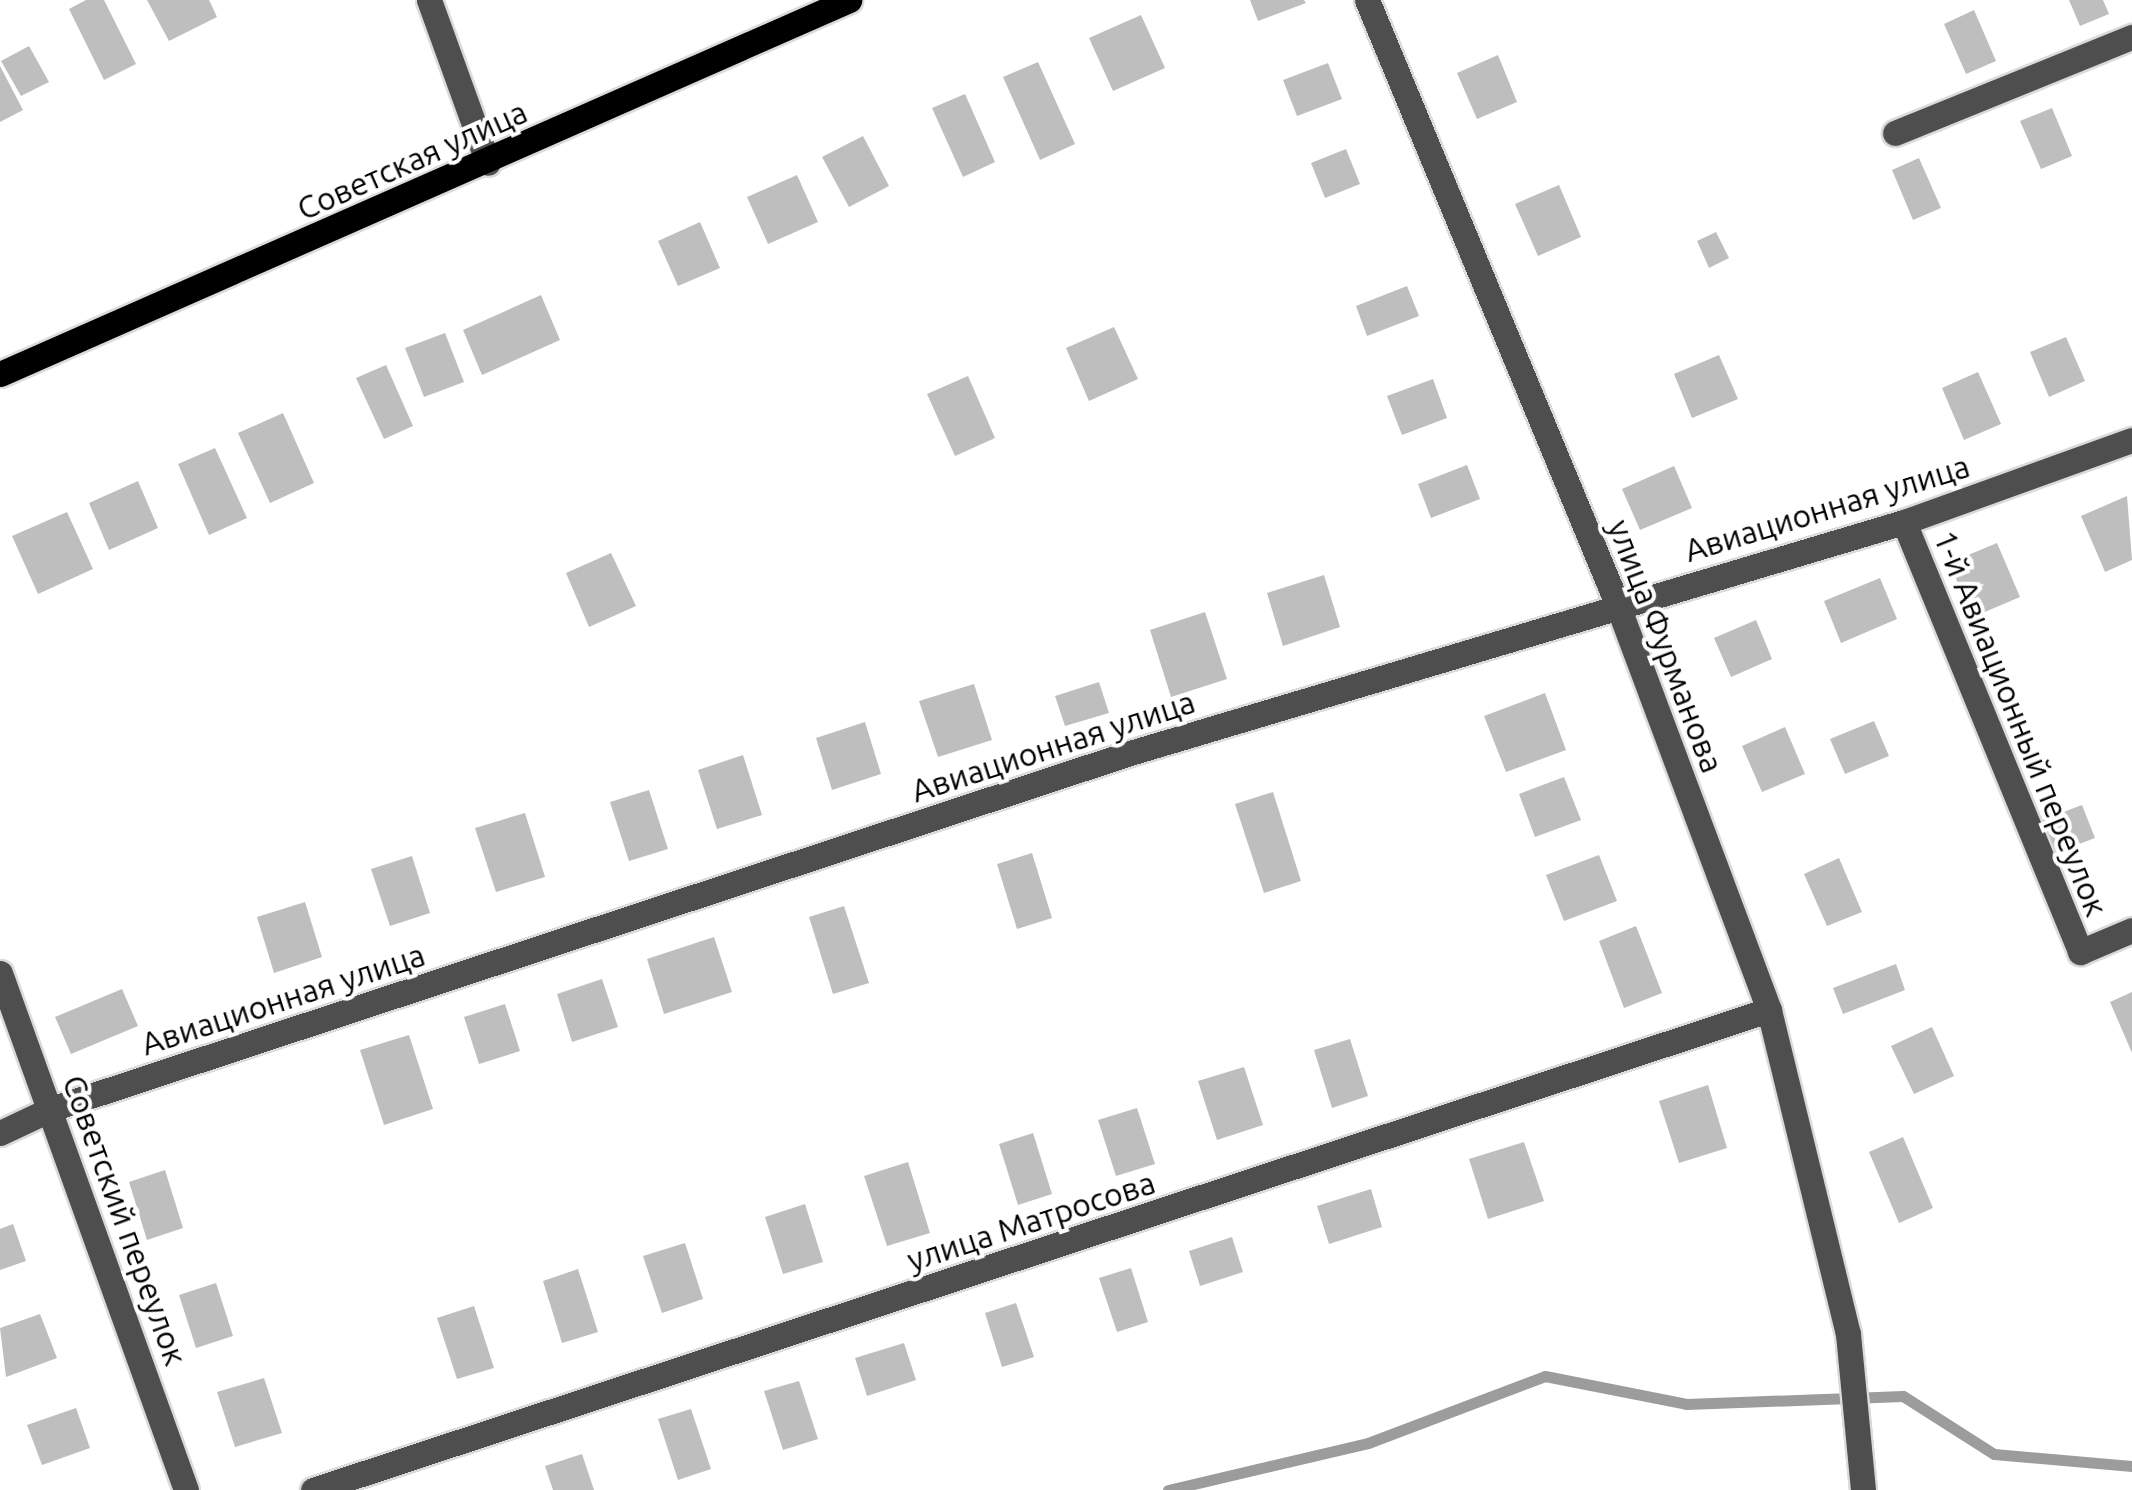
<!DOCTYPE html>
<html>
<head>
<meta charset="utf-8">
<style>
  body { margin:0 }
  #map { position:relative; width:2132px; height:1490px; overflow:hidden; background:#fff; font-family:Ubuntu,sans-serif }
  div>[style] { position:absolute }
  .stream>* { height:11px; margin:-5.5px; padding:0 5.5px; transform-origin:5.5px; border-radius:5.5px; background:#9c9c9c }
  .building>* { inset:0; background:#bebebe }
  .roads { filter:drop-shadow(2px 0 #dbdbdb) drop-shadow(-2px 0 #dbdbdb) drop-shadow(0 2px #dbdbdb) drop-shadow(0 -2px #dbdbdb) }
  .minor>* { height:25px; margin:-12.5px; padding:0 12.5px; transform-origin:12.5px; border-radius:12.5px; background:#4e4e4e }
  .major>* { height:25px; margin:-12.5px; padding:0 12.5px; transform-origin:12.5px; border-radius:12.5px; background:#000 }
  span { translate:-50% -50%; white-space:nowrap; text-align:center; line-height:1.15; -webkit-text-stroke:8px #fff; paint-order:stroke }
  .street-label { font-size:32px; color:#000 }
</style>
</head>
<body>
<div id="map">
  <div class="stream">
    <div style="left:1168px;top:1490px;width:205px;rotate:-13.2deg"></div>
    <div style="left:1368px;top:1443px;width:189px;rotate:-20.7deg"></div>
    <div style="left:1545px;top:1376px;width:144px;rotate:11.2deg"></div>
    <div style="left:1686px;top:1404px;width:217px;rotate:-2.1deg"></div>
    <div style="left:1903px;top:1396px;width:108px;rotate:32.5deg"></div>
    <div style="left:1994px;top:1454px;width:139px;rotate:5deg"></div>
  </div>
  <div class="building">
    <div style="clip-path:polygon(86px 0,104px 0,136px 64px,104px 80px,69px 9px)"></div>
    <div style="clip-path:polygon(147px 0,209px 0,217px 17px,169px 41px)"></div>
    <div style="clip-path:polygon(1250px 0,1304px 0,1306px 3px,1258px 21px)"></div>
    <div style="clip-path:polygon(2069px 0,2103px 0,2109px 14px,2080px 26px)"></div>
    <div style="clip-path:polygon(1974px 10px,1996px 61px,1966px 74px,1944px 24px)"></div>
    <div style="clip-path:polygon(1141px 15px,1165px 68px,1113px 91px,1089px 38px)"></div>
    <div style="clip-path:polygon(29px 46px,49px 82px,21px 96px,1px 61px)"></div>
    <div style="clip-path:polygon(1498px 55px,1517px 102px,1477px 119px,1457px 73px)"></div>
    <div style="clip-path:polygon(1038px 62px,1075px 144px,1040px 160px,1003px 77px)"></div>
    <div style="clip-path:polygon(1328px 63px,1342px 99px,1297px 116px,1283px 80px)"></div>
    <div style="clip-path:polygon(0 66px,23px 110px,0 122px)"></div>
    <div style="clip-path:polygon(965px 94px,995px 162px,963px 177px,932px 108px)"></div>
    <div style="clip-path:polygon(2052px 108px,2072px 156px,2041px 169px,2020px 121px)"></div>
    <div style="clip-path:polygon(863px 136px,889px 186px,849px 207px,822px 157px)"></div>
    <div style="clip-path:polygon(1346px 149px,1360px 184px,1325px 198px,1311px 163px)"></div>
    <div style="clip-path:polygon(1919px 158px,1941px 208px,1913px 220px,1892px 170px)"></div>
    <div style="clip-path:polygon(797px 175px,818px 222px,768px 244px,747px 197px)"></div>
    <div style="clip-path:polygon(1559px 185px,1581px 237px,1538px 256px,1515px 204px)"></div>
    <div style="clip-path:polygon(700px 222px,720px 268px,678px 286px,658px 241px)"></div>
    <div style="clip-path:polygon(1716px 232px,1729px 258px,1709px 268px,1697px 241px)"></div>
    <div style="clip-path:polygon(1407px 286px,1419px 316px,1367px 336px,1356px 306px)"></div>
    <div style="clip-path:polygon(541px 295px,560px 340px,482px 375px,463px 330px)"></div>
    <div style="clip-path:polygon(1114px 327px,1138px 379px,1089px 401px,1066px 348px)"></div>
    <div style="clip-path:polygon(445px 333px,464px 382px,424px 397px,405px 348px)"></div>
    <div style="clip-path:polygon(2066px 337px,2085px 381px,2049px 397px,2030px 352px)"></div>
    <div style="clip-path:polygon(1719px 355px,1738px 399px,1692px 418px,1674px 374px)"></div>
    <div style="clip-path:polygon(386px 365px,413px 426px,384px 439px,356px 378px)"></div>
    <div style="clip-path:polygon(1978px 372px,2001px 424px,1964px 440px,1942px 388px)"></div>
    <div style="clip-path:polygon(968px 376px,995px 438px,955px 456px,927px 394px)"></div>
    <div style="clip-path:polygon(1433px 379px,1447px 418px,1402px 435px,1387px 396px)"></div>
    <div style="clip-path:polygon(283px 413px,314px 483px,270px 503px,238px 433px)"></div>
    <div style="clip-path:polygon(215px 448px,247px 518px,209px 535px,178px 464px)"></div>
    <div style="clip-path:polygon(1467px 465px,1480px 499px,1431px 518px,1418px 484px)"></div>
    <div style="clip-path:polygon(1674px 466px,1692px 508px,1640px 530px,1622px 489px)"></div>
    <div style="clip-path:polygon(138px 481px,158px 528px,109px 550px,89px 503px)"></div>
    <div style="clip-path:polygon(2127px 496px,2132px 560px,2105px 572px,2081px 516px)"></div>
    <div style="clip-path:polygon(67px 512px,93px 569px,38px 594px,12px 536px)"></div>
    <div style="clip-path:polygon(1997px 543px,2020px 597px,1973px 617px,1949px 563px)"></div>
    <div style="clip-path:polygon(611px 553px,636px 606px,589px 627px,566px 573px)"></div>
    <div style="clip-path:polygon(1324px 575px,1340px 627px,1283px 646px,1267px 593px)"></div>
    <div style="clip-path:polygon(1880px 578px,1897px 619px,1841px 643px,1824px 601px)"></div>
    <div style="clip-path:polygon(1205px 612px,1227px 679px,1171px 697px,1150px 630px)"></div>
    <div style="clip-path:polygon(1756px 620px,1772px 659px,1731px 677px,1714px 638px)"></div>
    <div style="clip-path:polygon(1099px 682px,1109px 713px,1065px 726px,1055px 696px)"></div>
    <div style="clip-path:polygon(974px 684px,992px 740px,938px 757px,919px 701px)"></div>
    <div style="clip-path:polygon(1545px 693px,1566px 750px,1506px 772px,1484px 716px)"></div>
    <div style="clip-path:polygon(1874px 721px,1889px 756px,1845px 774px,1830px 739px)"></div>
    <div style="clip-path:polygon(865px 722px,881px 774px,832px 790px,816px 738px)"></div>
    <div style="clip-path:polygon(1785px 727px,1805px 774px,1762px 792px,1742px 746px)"></div>
    <div style="clip-path:polygon(743px 755px,762px 815px,717px 829px,698px 770px)"></div>
    <div style="clip-path:polygon(1564px 777px,1581px 820px,1535px 837px,1519px 794px)"></div>
    <div style="clip-path:polygon(649px 790px,668px 849px,629px 861px,610px 802px)"></div>
    <div style="clip-path:polygon(1273px 792px,1301px 881px,1264px 893px,1235px 804px)"></div>
    <div style="clip-path:polygon(2082px 805px,2095px 838px,2050px 855px,2037px 822px)"></div>
    <div style="clip-path:polygon(525px 813px,545px 877px,496px 892px,475px 828px)"></div>
    <div style="clip-path:polygon(1032px 853px,1052px 918px,1017px 929px,997px 864px)"></div>
    <div style="clip-path:polygon(1599px 855px,1617px 901px,1564px 921px,1546px 875px)"></div>
    <div style="clip-path:polygon(412px 856px,430px 913px,390px 926px,371px 869px)"></div>
    <div style="clip-path:polygon(1839px 858px,1862px 912px,1827px 926px,1804px 874px)"></div>
    <div style="clip-path:polygon(305px 902px,322px 957px,274px 973px,257px 917px)"></div>
    <div style="clip-path:polygon(844px 906px,869px 983px,833px 994px,809px 917px)"></div>
    <div style="clip-path:polygon(1636px 926px,1662px 993px,1624px 1008px,1599px 941px)"></div>
    <div style="clip-path:polygon(714px 937px,732px 992px,664px 1014px,647px 959px)"></div>
    <div style="clip-path:polygon(1896px 964px,1905px 990px,1843px 1014px,1833px 988px)"></div>
    <div style="clip-path:polygon(602px 979px,618px 1027px,572px 1042px,557px 994px)"></div>
    <div style="clip-path:polygon(122px 989px,138px 1026px,71px 1054px,55px 1017px)"></div>
    <div style="clip-path:polygon(2132px 992px,2132px 1053px,2110px 1002px)"></div>
    <div style="clip-path:polygon(505px 1004px,520px 1051px,479px 1064px,464px 1017px)"></div>
    <div style="clip-path:polygon(1932px 1027px,1954px 1076px,1914px 1094px,1891px 1046px)"></div>
    <div style="clip-path:polygon(409px 1035px,433px 1109px,384px 1125px,360px 1050px)"></div>
    <div style="clip-path:polygon(1350px 1039px,1368px 1096px,1332px 1108px,1314px 1050px)"></div>
    <div style="clip-path:polygon(1244px 1067px,1263px 1125px,1217px 1140px,1198px 1081px)"></div>
    <div style="clip-path:polygon(1708px 1085px,1727px 1148px,1679px 1163px,1659px 1101px)"></div>
    <div style="clip-path:polygon(1137px 1108px,1155px 1164px,1116px 1176px,1098px 1120px)"></div>
    <div style="clip-path:polygon(1033px 1133px,1052px 1194px,1018px 1205px,999px 1144px)"></div>
    <div style="clip-path:polygon(1903px 1137px,1933px 1208px,1899px 1223px,1869px 1152px)"></div>
    <div style="clip-path:polygon(1524px 1142px,1544px 1201px,1488px 1219px,1469px 1159px)"></div>
    <div style="clip-path:polygon(908px 1162px,930px 1233px,887px 1246px,864px 1176px)"></div>
    <div style="clip-path:polygon(165px 1170px,183px 1228px,147px 1240px,129px 1182px)"></div>
    <div style="clip-path:polygon(1371px 1189px,1382px 1227px,1329px 1244px,1317px 1206px)"></div>
    <div style="clip-path:polygon(805px 1204px,823px 1262px,783px 1274px,765px 1217px)"></div>
    <div style="clip-path:polygon(13px 1224px,26px 1261px,0 1270px,0 1229px)"></div>
    <div style="clip-path:polygon(1232px 1237px,1243px 1272px,1200px 1286px,1189px 1251px)"></div>
    <div style="clip-path:polygon(685px 1243px,703px 1299px,662px 1313px,643px 1256px)"></div>
    <div style="clip-path:polygon(1131px 1268px,1148px 1322px,1117px 1332px,1099px 1278px)"></div>
    <div style="clip-path:polygon(578px 1269px,598px 1332px,562px 1343px,543px 1281px)"></div>
    <div style="clip-path:polygon(216px 1283px,233px 1336px,196px 1348px,179px 1295px)"></div>
    <div style="clip-path:polygon(1016px 1303px,1034px 1357px,1002px 1367px,985px 1313px)"></div>
    <div style="clip-path:polygon(474px 1306px,494px 1368px,457px 1379px,437px 1318px)"></div>
    <div style="clip-path:polygon(40px 1314px,57px 1358px,6px 1377px,0 1328px)"></div>
    <div style="clip-path:polygon(904px 1343px,916px 1380px,867px 1396px,855px 1358px)"></div>
    <div style="clip-path:polygon(264px 1378px,282px 1433px,235px 1447px,217px 1392px)"></div>
    <div style="clip-path:polygon(799px 1381px,818px 1439px,783px 1450px,764px 1391px)"></div>
    <div style="clip-path:polygon(76px 1408px,90px 1448px,42px 1465px,27px 1425px)"></div>
    <div style="clip-path:polygon(691px 1409px,711px 1469px,678px 1480px,658px 1419px)"></div>
    <div style="clip-path:polygon(582px 1454px,594px 1490px,553px 1490px,545px 1466px)"></div>
  </div>
  <div class="roads">
    <div class="minor">
      <div style="left:429px;top:0;width:173px;rotate:70.1deg"></div>
      <div style="left:1367px;top:0;width:656px;rotate:67.5deg"></div>
      <div style="left:1618px;top:606px;width:431px;rotate:69.5deg"></div>
      <div style="left:1769px;top:1010px;width:333px;rotate:76.3deg"></div>
      <div style="left:1848px;top:1334px;width:157px;rotate:84.5deg"></div>
      <div style="left:1895px;top:133px;width:256px;rotate:-22.1deg"></div>
      <div style="left:1904px;top:522px;width:465px;rotate:67.7deg"></div>
      <div style="left:2080px;top:952px;width:56px;rotate:-22.9deg"></div>
      <div style="left:0;top:973px;width:549px;rotate:70.21deg"></div>
      <div style="left:0;top:1133px;width:56px;rotate:-25.2deg"></div>
      <div style="left:51px;top:1109px;width:1136px;rotate:-18.26deg"></div>
      <div style="left:1130px;top:753px;width:808px;rotate:-16.62deg"></div>
      <div style="left:1904px;top:522px;width:242px;rotate:-19.8deg"></div>
      <div style="left:313px;top:1490px;width:1533px;rotate:-18.25deg"></div>
    </div>
    <div class="major">
      <div style="left:0;top:374px;width:928px;rotate:-23.77deg"></div>
    </div>
  </div>
  <div class="street-label">
    <span style="left:412px;top:160px;rotate:-24deg">Советская улица</span>
    <span style="left:1827px;top:508px;rotate:-17deg">Авиационная улица</span>
    <span style="left:1666px;top:646px;rotate:69deg">улица Фурманова</span>
    <span style="left:2021px;top:723px;rotate:68deg">1-й Авиационный переулок</span>
    <span style="left:1053px;top:746px;rotate:-18deg">Авиационная улица</span>
    <span style="left:283px;top:999px;rotate:-18deg">Авиационная улица</span>
    <span style="left:125px;top:1220px;rotate:70deg">Советский переулок</span>
    <span style="left:1031px;top:1221px;rotate:-18deg">улица Матросова</span>
  </div>
</div>
</body>
</html>
